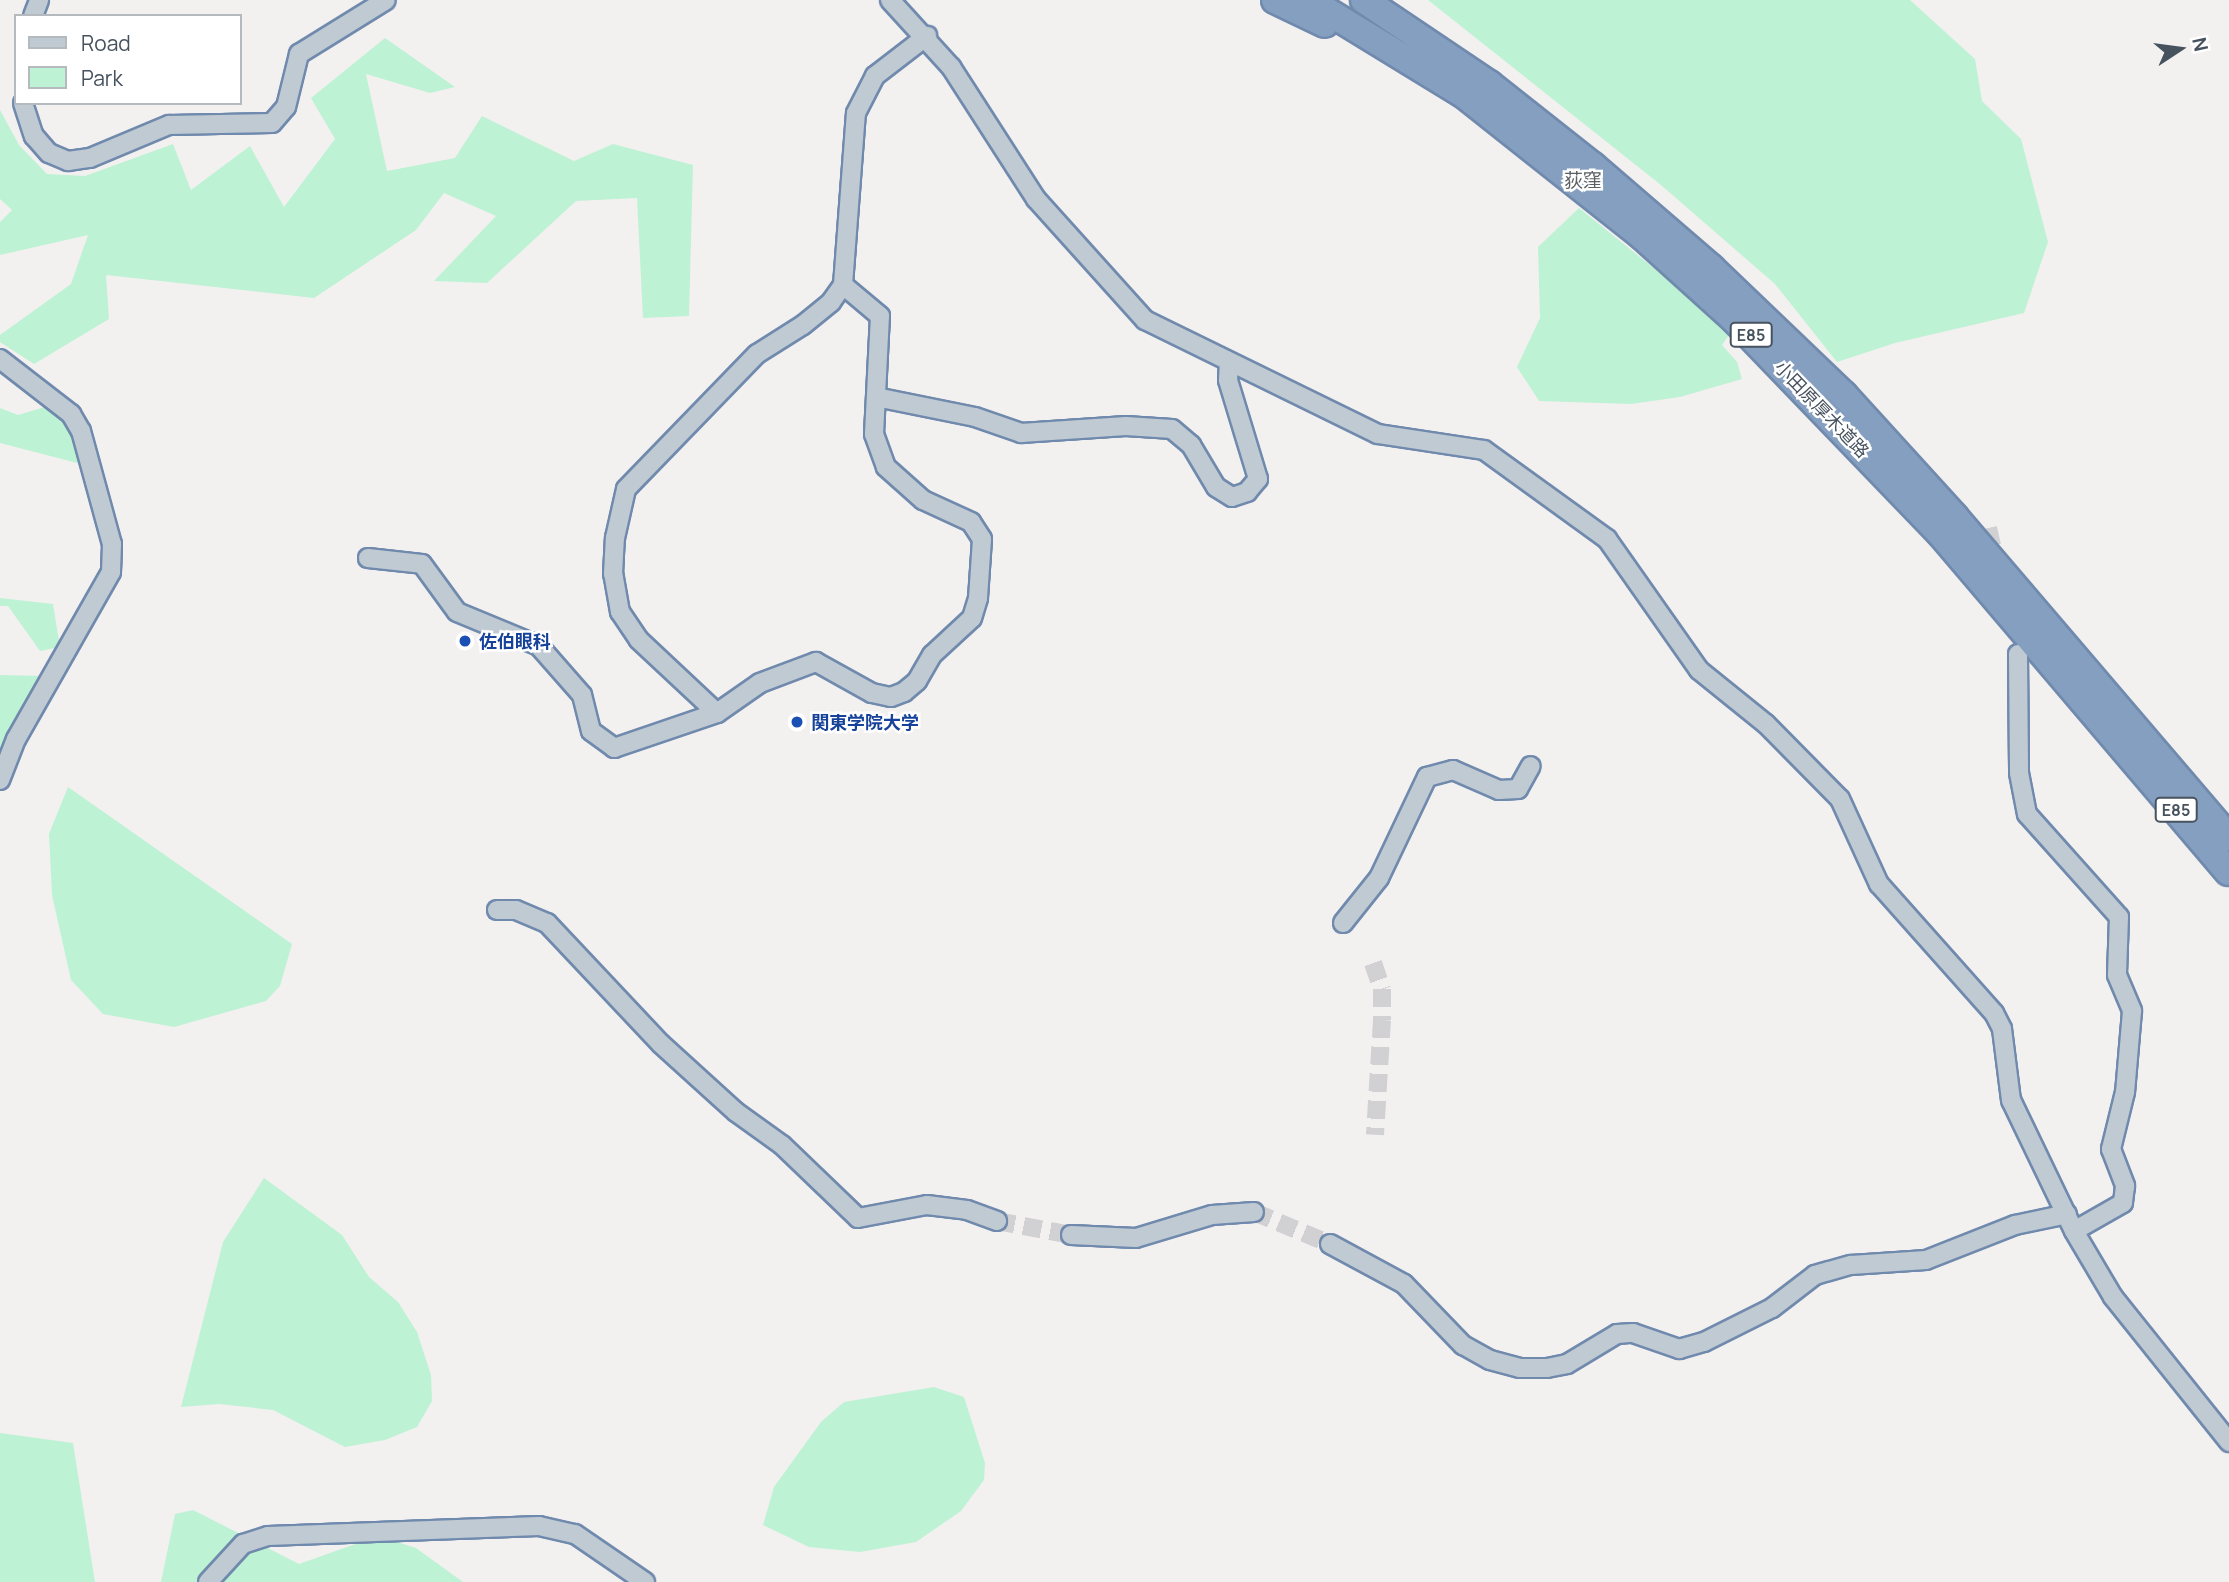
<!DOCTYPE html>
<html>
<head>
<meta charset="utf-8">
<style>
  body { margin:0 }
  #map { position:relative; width:2229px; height:1582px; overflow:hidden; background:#f3f0f0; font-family:Manrope,"Noto Sans JP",sans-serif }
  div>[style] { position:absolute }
  .green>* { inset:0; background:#bdf2d4 }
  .minor-tunnel>* { height:18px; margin-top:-9px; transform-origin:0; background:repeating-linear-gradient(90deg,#d1d0d3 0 18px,transparent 0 27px) }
  .roads { filter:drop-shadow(2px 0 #708aad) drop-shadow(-2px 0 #708aad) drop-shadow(0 2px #708aad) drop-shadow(0 -2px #708aad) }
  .minor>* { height:18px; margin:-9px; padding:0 9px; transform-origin:9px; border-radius:9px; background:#c0cad3 }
  .highway>* { height:26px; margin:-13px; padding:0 13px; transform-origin:13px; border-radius:13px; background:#859fc1 }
  .dots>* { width:19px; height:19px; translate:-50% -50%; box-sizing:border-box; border:4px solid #fff; border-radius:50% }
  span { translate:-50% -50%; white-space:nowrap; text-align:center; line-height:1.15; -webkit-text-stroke:5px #fff; paint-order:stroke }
  .shield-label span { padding:2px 5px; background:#fff; border:2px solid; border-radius:5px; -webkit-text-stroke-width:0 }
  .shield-label { font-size:16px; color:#47525f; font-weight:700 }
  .street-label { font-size:18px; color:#47525f }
  .transit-label { font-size:18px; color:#164399; font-weight:700 }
  .left { translate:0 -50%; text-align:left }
  .neighbourhood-label { font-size:19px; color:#5c6065 }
  .legend { position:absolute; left:14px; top:14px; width:228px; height:91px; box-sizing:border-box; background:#fff; border:2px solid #b5babf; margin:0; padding:9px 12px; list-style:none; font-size:21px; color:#47525f }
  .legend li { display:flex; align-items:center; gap:14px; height:35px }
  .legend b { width:35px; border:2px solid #b5babf }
  .north { position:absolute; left:2145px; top:14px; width:70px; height:70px; -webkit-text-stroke:5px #fff; paint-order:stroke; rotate:77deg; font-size:19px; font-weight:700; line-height:28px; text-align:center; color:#47525f }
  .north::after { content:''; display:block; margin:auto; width:24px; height:32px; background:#47525f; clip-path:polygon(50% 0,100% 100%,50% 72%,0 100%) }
</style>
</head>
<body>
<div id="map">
  <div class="green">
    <div style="clip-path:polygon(1428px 0,1910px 0,1975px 59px,1982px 101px,2021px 139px,2048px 242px,2024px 313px,1895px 343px,1837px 362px,1775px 284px,1661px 185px)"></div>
    <div style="clip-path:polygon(385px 38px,455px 87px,430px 93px,366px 74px,387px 171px,455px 158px,482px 116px,574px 161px,613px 144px,693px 165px,689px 316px,643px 318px,637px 198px,576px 201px,487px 283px,434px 281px,496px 216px,444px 193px,416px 230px,314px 298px,106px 275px,109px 319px,34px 364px,0 342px,0 335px,71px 284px,88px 235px,0 255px,0 222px,12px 210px,0 199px,0 110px,19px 145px,47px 174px,85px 176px,173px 144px,191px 190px,250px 146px,284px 207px,335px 139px,311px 98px)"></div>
    <div style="clip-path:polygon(1579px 208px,1722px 323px,1729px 335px,1722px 345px,1737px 362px,1742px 379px,1680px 397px,1631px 404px,1539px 401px,1517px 367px,1540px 318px,1538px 247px)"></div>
    <div style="clip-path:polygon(48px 406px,68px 423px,85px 465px,0 443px,0 408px,18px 415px)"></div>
    <div style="clip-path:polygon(0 598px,53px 604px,60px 647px,40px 651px,8px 606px,0 606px)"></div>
    <div style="clip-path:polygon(0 675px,45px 676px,0 757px)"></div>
    <div style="clip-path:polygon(68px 787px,292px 944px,280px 986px,266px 1001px,174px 1027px,103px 1014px,71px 980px,52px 895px,49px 834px)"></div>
    <div style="clip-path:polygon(264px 1178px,342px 1235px,369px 1277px,398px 1302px,417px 1332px,431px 1375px,432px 1401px,417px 1427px,385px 1440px,345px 1447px,273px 1410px,219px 1404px,181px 1407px,223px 1242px)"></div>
    <div style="clip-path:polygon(934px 1387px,964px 1397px,985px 1463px,984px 1480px,961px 1511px,916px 1542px,860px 1552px,809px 1547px,763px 1525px,774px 1487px,821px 1422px,844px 1402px)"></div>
    <div style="clip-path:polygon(0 1433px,73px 1443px,95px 1582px,0 1582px)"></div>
    <div style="clip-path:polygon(193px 1510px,299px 1564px,378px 1536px,416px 1548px,463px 1582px,161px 1582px,175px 1514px)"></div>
  </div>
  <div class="minor-tunnel">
    <div style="left:1988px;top:528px;width:32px;rotate:77deg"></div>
    <div style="left:1373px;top:963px;width:28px;rotate:71deg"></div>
    <div style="left:1382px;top:989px;width:31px;rotate:90deg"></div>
    <div style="left:1382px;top:1020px;width:115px;rotate:93.5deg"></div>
    <div style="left:1254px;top:1212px;width:82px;rotate:22.8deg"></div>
    <div style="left:997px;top:1221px;width:75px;rotate:10.7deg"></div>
  </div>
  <div class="roads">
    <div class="minor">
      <div style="left:890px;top:0;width:91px;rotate:47.7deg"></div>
      <div style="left:951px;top:67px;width:157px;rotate:57.2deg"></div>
      <div style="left:1036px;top:199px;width:163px;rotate:48deg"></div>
      <div style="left:1145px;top:320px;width:259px;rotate:26.1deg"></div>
      <div style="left:1378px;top:434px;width:107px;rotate:8.6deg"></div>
      <div style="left:1484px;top:450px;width:152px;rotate:35.9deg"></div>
      <div style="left:1607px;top:539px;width:160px;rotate:54.9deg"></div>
      <div style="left:1699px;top:670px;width:86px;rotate:38.9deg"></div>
      <div style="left:1766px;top:724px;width:105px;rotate:45.4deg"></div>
      <div style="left:1840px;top:799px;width:94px;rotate:65.4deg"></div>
      <div style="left:1879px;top:884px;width:173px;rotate:48.3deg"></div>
      <div style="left:1994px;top:1013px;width:18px;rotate:63deg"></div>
      <div style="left:2002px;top:1029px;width:72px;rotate:82.8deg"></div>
      <div style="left:2011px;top:1100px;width:145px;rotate:64.3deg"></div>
      <div style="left:2074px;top:1231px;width:77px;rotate:59.4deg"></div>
      <div style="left:2113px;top:1297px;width:186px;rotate:51.3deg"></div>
      <div style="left:33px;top:16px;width:17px;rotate:-69deg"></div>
      <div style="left:23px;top:103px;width:35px;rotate:72deg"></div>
      <div style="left:34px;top:136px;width:23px;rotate:49deg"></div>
      <div style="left:49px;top:153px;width:21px;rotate:23deg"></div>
      <div style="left:68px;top:161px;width:22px;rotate:-8deg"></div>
      <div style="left:90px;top:158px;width:86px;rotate:-22.7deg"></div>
      <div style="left:169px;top:125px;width:103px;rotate:-1.1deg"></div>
      <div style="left:272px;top:123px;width:21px;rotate:-49deg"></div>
      <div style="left:286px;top:107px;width:55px;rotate:-76.2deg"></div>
      <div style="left:299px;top:54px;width:102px;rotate:-31.8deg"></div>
      <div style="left:0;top:359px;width:90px;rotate:37.8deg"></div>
      <div style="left:71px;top:414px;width:20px;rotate:60deg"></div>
      <div style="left:81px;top:431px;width:117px;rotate:74.7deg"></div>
      <div style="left:112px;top:544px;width:28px;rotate:92deg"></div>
      <div style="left:111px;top:572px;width:192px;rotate:119.6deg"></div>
      <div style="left:16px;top:739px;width:44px;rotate:111.3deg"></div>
      <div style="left:876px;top:397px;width:101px;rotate:11.4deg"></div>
      <div style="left:975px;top:417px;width:49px;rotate:19.2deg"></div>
      <div style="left:1021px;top:433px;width:105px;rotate:-3.8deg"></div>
      <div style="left:1126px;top:426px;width:46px;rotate:3.7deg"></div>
      <div style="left:1172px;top:429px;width:25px;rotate:40deg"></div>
      <div style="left:1191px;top:445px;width:49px;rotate:59.2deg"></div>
      <div style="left:1216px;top:487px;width:19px;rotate:32deg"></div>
      <div style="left:1232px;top:497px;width:16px;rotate:-18deg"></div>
      <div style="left:1247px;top:492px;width:17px;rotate:-50deg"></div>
      <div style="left:1258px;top:479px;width:103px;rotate:-106.9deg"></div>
      <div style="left:1228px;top:380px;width:18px;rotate:-87deg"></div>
      <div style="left:368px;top:558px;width:54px;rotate:6.3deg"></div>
      <div style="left:422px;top:564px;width:59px;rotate:53.9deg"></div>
      <div style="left:457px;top:612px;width:89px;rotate:22.5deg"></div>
      <div style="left:539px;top:646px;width:65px;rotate:48.7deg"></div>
      <div style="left:582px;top:695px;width:37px;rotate:76deg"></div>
      <div style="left:591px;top:731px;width:29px;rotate:36deg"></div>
      <div style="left:614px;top:748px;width:109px;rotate:-18.8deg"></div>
      <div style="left:717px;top:713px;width:52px;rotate:-34.9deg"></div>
      <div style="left:760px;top:683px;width:60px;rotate:-20.6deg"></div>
      <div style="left:816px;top:662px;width:64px;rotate:29deg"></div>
      <div style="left:872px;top:693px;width:19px;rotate:12deg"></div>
      <div style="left:891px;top:697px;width:14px;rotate:-21deg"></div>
      <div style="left:904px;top:692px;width:17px;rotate:-40deg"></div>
      <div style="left:917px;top:681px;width:30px;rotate:-60deg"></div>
      <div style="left:932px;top:655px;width:54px;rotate:-42.8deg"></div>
      <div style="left:972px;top:618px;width:21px;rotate:-73deg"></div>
      <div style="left:978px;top:598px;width:59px;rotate:-86.1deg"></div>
      <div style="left:982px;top:539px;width:20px;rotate:-123deg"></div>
      <div style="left:971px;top:522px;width:53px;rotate:-155.4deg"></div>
      <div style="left:923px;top:500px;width:50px;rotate:-138.3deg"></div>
      <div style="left:886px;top:467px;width:35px;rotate:-110deg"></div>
      <div style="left:874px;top:434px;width:118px;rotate:-87.1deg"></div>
      <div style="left:880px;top:316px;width:48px;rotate:-140deg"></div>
      <div style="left:2018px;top:654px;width:119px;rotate:89.5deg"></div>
      <div style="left:2019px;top:773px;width:42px;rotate:79deg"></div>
      <div style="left:2027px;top:814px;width:138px;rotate:48.2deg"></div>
      <div style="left:2119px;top:917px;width:58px;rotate:92deg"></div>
      <div style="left:2117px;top:975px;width:39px;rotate:67deg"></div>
      <div style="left:2132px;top:1011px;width:81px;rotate:94.9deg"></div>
      <div style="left:2125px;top:1092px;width:59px;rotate:103.8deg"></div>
      <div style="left:2111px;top:1149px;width:40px;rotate:69deg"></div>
      <div style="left:2125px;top:1186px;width:17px;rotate:97deg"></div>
      <div style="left:2123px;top:1203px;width:56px;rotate:150.3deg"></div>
      <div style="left:717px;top:713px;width:107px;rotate:-136.9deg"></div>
      <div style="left:639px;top:640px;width:34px;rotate:-124deg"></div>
      <div style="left:620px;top:612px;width:39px;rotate:-100deg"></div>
      <div style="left:613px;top:574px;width:36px;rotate:-87deg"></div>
      <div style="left:615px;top:538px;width:50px;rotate:-77.3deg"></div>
      <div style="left:626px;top:489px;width:188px;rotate:-45.9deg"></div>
      <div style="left:757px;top:354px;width:54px;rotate:-32.2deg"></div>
      <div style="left:803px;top:325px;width:36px;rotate:-39deg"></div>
      <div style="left:831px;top:302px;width:21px;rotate:-55deg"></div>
      <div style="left:843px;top:285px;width:172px;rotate:-85.7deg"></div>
      <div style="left:856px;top:113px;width:42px;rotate:-62.8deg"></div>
      <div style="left:875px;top:76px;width:66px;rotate:-37.6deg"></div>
      <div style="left:497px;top:910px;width:19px"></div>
      <div style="left:516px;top:910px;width:34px;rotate:23deg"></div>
      <div style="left:547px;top:923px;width:166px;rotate:46.7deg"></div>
      <div style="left:661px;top:1044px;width:101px;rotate:42.2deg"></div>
      <div style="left:736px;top:1112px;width:57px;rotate:35.7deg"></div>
      <div style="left:782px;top:1145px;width:105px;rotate:43.8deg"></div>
      <div style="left:858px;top:1218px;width:70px;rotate:-10.7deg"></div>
      <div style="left:927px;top:1205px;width:40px;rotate:7.1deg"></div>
      <div style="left:967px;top:1210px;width:32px;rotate:20deg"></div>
      <div style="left:1343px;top:923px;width:58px;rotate:-51.3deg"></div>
      <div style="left:1379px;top:878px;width:112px;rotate:-64.6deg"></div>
      <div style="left:1427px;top:777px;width:27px;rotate:-15deg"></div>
      <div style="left:1453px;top:770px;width:50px;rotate:23.5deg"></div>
      <div style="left:1499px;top:790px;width:19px;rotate:-3deg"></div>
      <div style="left:1518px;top:789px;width:26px;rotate:-61deg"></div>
      <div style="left:1071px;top:1235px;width:65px;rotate:2.6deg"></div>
      <div style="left:1136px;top:1238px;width:79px;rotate:-16.8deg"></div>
      <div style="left:1212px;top:1215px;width:42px;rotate:-4.1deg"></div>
      <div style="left:1330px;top:1244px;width:84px;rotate:28.4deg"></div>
      <div style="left:1404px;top:1284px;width:85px;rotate:46deg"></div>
      <div style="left:1463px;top:1345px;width:31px;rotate:29deg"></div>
      <div style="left:1490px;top:1360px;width:31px;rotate:15deg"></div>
      <div style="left:1520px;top:1368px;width:27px"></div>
      <div style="left:1547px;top:1368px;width:20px;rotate:-11deg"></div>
      <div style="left:1567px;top:1364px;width:58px;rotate:-31deg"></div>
      <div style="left:1617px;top:1334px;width:16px;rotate:-4deg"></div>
      <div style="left:1633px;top:1333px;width:49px;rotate:19.2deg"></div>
      <div style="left:1679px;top:1349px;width:26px;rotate:-16deg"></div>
      <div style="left:1704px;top:1342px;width:76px;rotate:-26.6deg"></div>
      <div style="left:1772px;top:1308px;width:54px;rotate:-37.5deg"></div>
      <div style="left:1815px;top:1275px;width:37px;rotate:-16deg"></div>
      <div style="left:1851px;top:1265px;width:75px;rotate:-3.8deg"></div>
      <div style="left:1926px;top:1260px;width:96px;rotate:-21.5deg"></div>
      <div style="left:2015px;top:1225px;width:53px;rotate:-11.9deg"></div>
      <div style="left:208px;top:1582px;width:52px;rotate:-47.4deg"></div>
      <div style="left:243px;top:1544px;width:26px;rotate:-18deg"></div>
      <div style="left:268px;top:1536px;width:271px;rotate:-2.1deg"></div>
      <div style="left:539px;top:1526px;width:37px;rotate:13deg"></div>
      <div style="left:575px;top:1534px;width:85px;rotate:34.4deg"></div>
    </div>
    <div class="highway">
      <div style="left:1275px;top:0;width:55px;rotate:25.6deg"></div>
      <div style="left:1309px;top:0;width:180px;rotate:31.4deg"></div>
      <div style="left:1463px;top:94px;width:227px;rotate:38.4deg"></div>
      <div style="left:1641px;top:235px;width:127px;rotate:42.1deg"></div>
      <div style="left:1735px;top:320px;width:296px;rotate:46.1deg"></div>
      <div style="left:1940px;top:533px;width:445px;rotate:49.6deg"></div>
      <div style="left:1364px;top:0;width:151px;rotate:33.9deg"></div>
      <div style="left:1489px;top:84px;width:132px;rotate:38.3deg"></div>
      <div style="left:1593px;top:166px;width:156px;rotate:40.8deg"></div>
      <div style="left:1711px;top:268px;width:184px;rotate:43.7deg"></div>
      <div style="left:1844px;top:395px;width:164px;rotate:47.7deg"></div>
      <div style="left:1954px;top:516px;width:423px;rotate:49.5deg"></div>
    </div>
  </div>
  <div class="dots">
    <div style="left:465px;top:641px;background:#1a4fb4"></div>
    <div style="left:797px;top:722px;background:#1a4fb4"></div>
  </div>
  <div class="shield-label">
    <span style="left:1751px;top:335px">E85</span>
    <span style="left:2176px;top:810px">E85</span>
  </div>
  <div class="street-label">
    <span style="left:1822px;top:409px;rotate:46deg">小田原厚木道路</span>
  </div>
  <div class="transit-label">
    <span class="left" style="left:479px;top:641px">佐伯眼科</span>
    <span class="left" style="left:811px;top:722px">関東学院大学</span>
  </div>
  <div class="neighbourhood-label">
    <span style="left:1583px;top:181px">荻窪</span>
  </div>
  <ul class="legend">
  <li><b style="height:9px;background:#c0cad3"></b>Road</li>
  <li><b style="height:19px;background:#bdf2d4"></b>Park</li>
  </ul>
  <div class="north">N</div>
</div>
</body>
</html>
